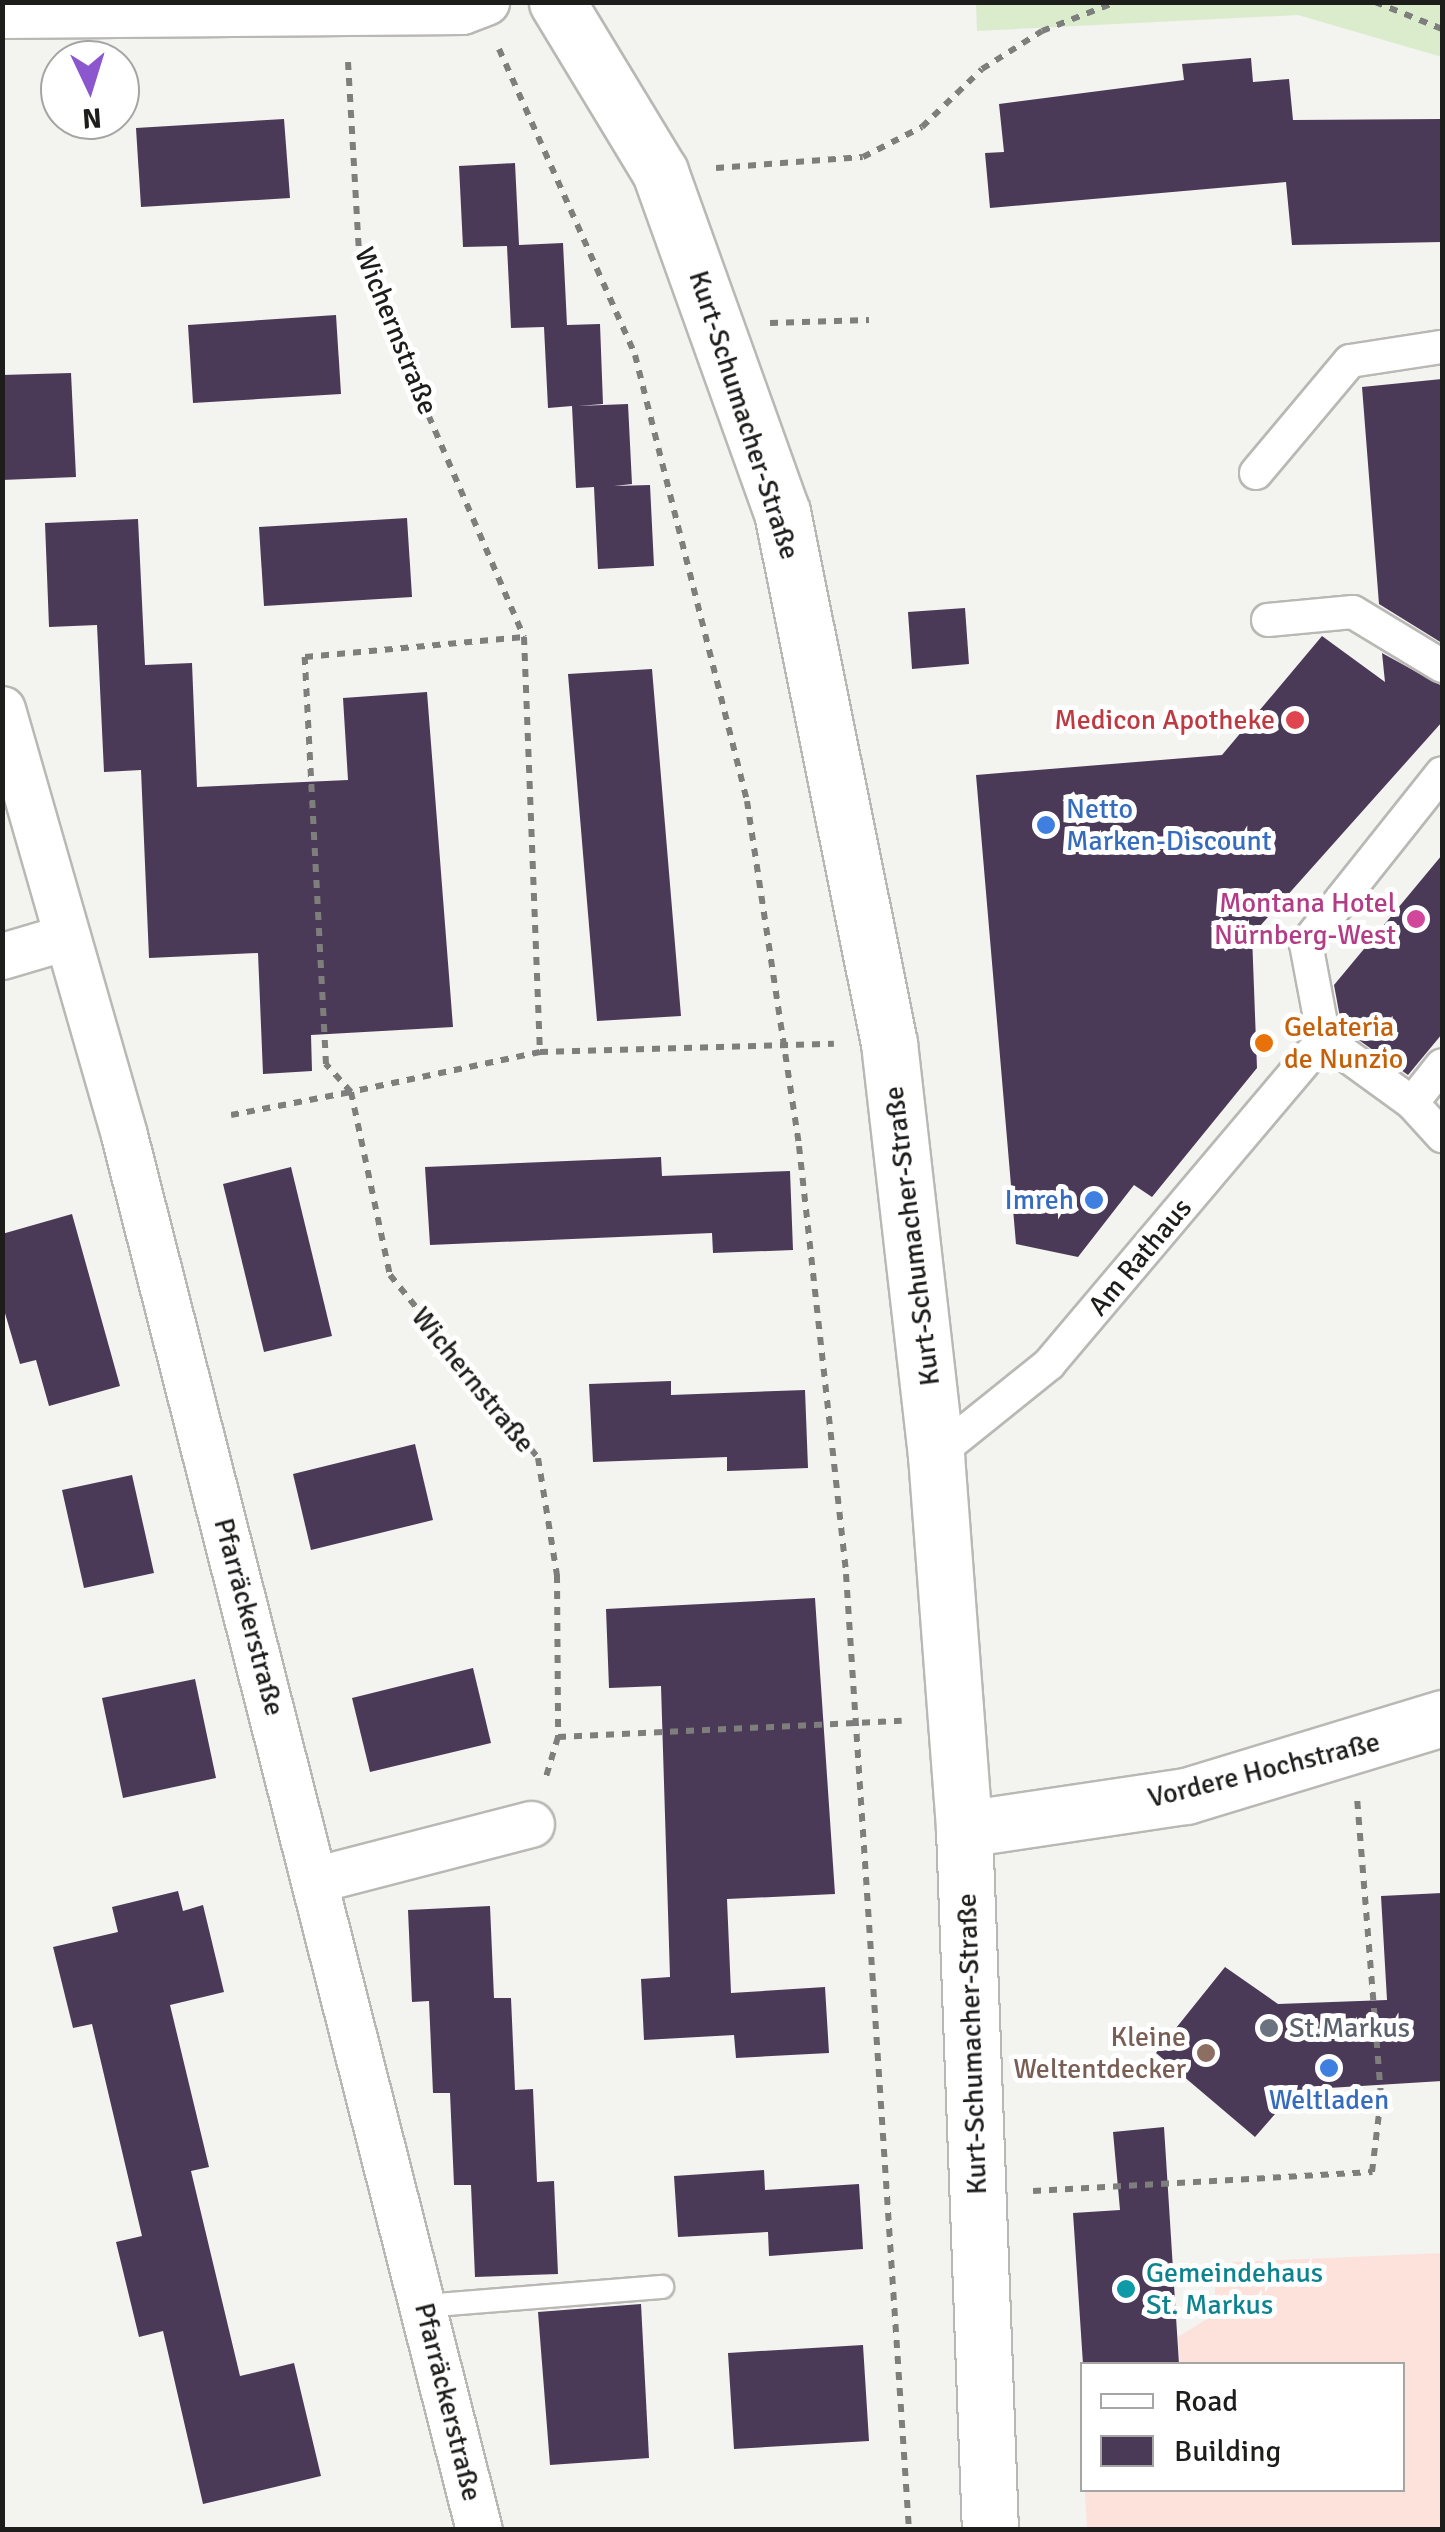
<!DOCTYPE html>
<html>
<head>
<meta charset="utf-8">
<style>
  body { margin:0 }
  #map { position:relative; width:1445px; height:2532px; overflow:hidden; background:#f3f3ef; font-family:Signika,sans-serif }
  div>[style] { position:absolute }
  .education>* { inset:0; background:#fce2db }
  .green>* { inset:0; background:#dbeccd }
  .building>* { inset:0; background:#4a3a58 }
  .path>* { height:6px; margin-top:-3px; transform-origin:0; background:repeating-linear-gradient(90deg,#7e7e7c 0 8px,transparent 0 16px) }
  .roads { filter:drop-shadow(2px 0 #b9b8b5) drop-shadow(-2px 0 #b9b8b5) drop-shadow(0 2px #b9b8b5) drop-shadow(0 -2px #b9b8b5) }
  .service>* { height:22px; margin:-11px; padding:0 11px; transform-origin:11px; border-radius:11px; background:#fff }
  .pedestrian>* { height:32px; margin:-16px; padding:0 16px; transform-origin:16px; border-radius:16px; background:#fff }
  .minor>* { height:45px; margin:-22.5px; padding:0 22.5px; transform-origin:22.5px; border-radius:22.5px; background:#fff }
  .tertiary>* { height:55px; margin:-27.5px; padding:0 27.5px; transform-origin:27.5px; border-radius:27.5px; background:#fff }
  .dots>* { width:28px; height:28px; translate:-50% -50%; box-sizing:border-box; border:5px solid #fff; border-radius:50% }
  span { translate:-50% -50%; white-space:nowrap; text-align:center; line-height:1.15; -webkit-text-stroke:10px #fff; paint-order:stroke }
  .street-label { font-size:28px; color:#1d1d1c }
  .health-label { font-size:28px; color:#be3a42 }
  .right { translate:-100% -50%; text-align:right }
  .shop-label { font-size:28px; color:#366cbe }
  .left { translate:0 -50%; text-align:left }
  .hotel-label { font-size:28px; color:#b23c85 }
  .food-label { font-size:28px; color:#c56008 }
  .worship-label { font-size:28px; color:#5b616d }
  .education-label { font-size:28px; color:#785e54 }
  .culture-label { font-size:28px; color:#0d838f }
  .frame { position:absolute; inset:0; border:5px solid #1d1d1c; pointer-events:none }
  .legend { position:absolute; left:1080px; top:2362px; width:325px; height:130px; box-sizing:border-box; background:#fff; border:2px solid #a5a5a4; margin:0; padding:12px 18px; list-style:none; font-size:30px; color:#1d1d1c }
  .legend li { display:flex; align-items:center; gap:20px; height:50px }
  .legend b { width:50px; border:2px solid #a5a5a4 }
  .north { position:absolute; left:40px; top:40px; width:100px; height:100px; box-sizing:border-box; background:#fff; border:2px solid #a5a5a4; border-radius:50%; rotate:176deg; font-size:28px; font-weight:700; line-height:40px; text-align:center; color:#1d1d1c }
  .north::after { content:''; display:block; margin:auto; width:35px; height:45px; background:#8c56ce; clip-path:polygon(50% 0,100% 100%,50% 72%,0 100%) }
</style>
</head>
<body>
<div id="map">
  <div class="education">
    <div style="clip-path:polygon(1442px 2253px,1442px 2529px,1087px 2529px,1085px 2490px,1402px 2490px,1402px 2364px,1180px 2364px,1178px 2337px,1215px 2314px,1215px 2279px,1233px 2262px)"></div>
  </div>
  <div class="green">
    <div style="clip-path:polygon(976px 3px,1442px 3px,1442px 57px,1298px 15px,977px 31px)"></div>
  </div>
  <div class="building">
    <div style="clip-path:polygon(1251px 58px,1253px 82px,1289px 79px,1293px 120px,1442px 119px,1442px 242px,1292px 245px,1286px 182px,990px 208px,985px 153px,1004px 152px,999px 104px,1184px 80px,1182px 64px)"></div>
    <div style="clip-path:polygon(284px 119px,290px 198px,141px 207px,136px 128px)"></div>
    <div style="clip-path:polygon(515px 163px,519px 245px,563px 243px,567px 325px,600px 324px,603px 404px,578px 406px,628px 404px,632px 484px,614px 486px,650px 485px,654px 566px,598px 569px,594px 487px,576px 488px,572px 406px,548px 408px,544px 327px,511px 328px,507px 246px,463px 247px,459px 166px)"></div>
    <div style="clip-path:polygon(336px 315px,341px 394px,193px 403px,188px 325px)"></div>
    <div style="clip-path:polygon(71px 373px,76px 477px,2px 480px,2px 375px)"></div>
    <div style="clip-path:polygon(1442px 379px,1442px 643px,1379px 604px,1362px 387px)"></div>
    <div style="clip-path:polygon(407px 518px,412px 597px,264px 606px,259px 527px)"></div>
    <div style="clip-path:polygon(138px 519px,145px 665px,192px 663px,197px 787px,348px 780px,343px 698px,427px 692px,453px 1027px,311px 1035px,312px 1071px,263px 1074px,258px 953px,149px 958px,141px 770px,104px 772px,97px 625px,49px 627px,45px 523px)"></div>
    <div style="clip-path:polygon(965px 608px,969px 664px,912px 669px,908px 612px)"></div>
    <div style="clip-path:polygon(1322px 636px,1385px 682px,1382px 653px,1442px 686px,1442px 722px,1252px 935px,1257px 1068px,1152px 1197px,1134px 1185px,1078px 1257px,1016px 1244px,976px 775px,1222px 755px)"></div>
    <div style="clip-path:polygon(652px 669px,681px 1016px,597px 1021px,568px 674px)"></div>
    <div style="clip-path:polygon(1442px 855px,1442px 1034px,1408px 1075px,1342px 1028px,1334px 985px)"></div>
    <div style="clip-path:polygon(661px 1157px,662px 1176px,790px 1171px,793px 1250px,713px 1253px,712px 1233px,430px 1245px,425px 1167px)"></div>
    <div style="clip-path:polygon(291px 1167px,332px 1336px,264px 1352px,223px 1184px)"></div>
    <div style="clip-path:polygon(72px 1214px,120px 1386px,49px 1406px,36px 1360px,20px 1364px,2px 1303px,2px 1234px)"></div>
    <div style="clip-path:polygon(671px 1381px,671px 1395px,805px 1390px,808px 1468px,727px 1471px,727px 1457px,593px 1462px,589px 1384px)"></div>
    <div style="clip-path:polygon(415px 1444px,433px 1520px,311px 1550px,293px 1474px)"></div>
    <div style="clip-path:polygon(132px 1475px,154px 1573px,84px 1588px,62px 1490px)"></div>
    <div style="clip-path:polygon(815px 1598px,835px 1894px,727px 1899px,731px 1993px,825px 1987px,829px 2053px,736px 2058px,734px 2035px,644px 2040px,641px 1979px,670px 1977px,661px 1686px,609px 1688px,606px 1609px)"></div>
    <div style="clip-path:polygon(473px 1668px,491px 1743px,370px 1772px,352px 1698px)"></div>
    <div style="clip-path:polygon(195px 1679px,216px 1778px,123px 1798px,102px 1698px)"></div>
    <div style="clip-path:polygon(178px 1891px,183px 1911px,203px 1905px,224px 1992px,170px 2005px,209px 2167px,191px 2171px,240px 2376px,294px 2363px,321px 2476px,203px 2504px,163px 2331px,139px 2337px,116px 2242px,142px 2236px,92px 2024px,73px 2028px,53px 1947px,118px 1932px,112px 1907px)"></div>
    <div style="clip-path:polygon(1442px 1893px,1442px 2081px,1296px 2090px,1255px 2137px,1156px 2053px,1225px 1967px,1278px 2004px,1387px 2000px,1381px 1896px)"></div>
    <div style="clip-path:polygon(490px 1906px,494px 1998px,511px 1998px,515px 2090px,533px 2089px,537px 2182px,554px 2181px,558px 2274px,475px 2277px,471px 2185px,454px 2185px,450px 2093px,433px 2093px,429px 2001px,412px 2002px,408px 1910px)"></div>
    <div style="clip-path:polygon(1164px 2127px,1179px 2364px,1083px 2364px,1073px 2213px,1120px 2210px,1113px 2132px)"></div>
    <div style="clip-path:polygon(764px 2170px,765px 2190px,859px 2184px,863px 2249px,769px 2256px,768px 2232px,678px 2237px,674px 2176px)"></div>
    <div style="clip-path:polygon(641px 2304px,649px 2458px,550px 2465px,538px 2312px)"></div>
    <div style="clip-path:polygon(863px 2345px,869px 2441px,734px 2449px,728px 2353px)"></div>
  </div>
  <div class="path">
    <div style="left:1375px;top:2px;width:72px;rotate:21.9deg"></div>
    <div style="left:499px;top:49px;width:335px;rotate:66deg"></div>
    <div style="left:635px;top:355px;width:460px;rotate:75.9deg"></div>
    <div style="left:747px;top:801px;width:349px;rotate:81.4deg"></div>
    <div style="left:799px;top:1146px;width:431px;rotate:83.7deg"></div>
    <div style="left:846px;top:1574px;width:958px;rotate:86.23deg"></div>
    <div style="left:348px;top:62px;width:192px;rotate:86.7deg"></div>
    <div style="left:359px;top:254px;width:417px;rotate:66.7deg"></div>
    <div style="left:524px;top:637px;width:415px;rotate:87.8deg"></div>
    <div style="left:540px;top:1052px;width:193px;rotate:168.1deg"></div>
    <div style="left:351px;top:1092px;width:187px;rotate:78deg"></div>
    <div style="left:390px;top:1275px;width:235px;rotate:51deg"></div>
    <div style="left:538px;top:1458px;width:119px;rotate:80.8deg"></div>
    <div style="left:557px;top:1575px;width:162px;rotate:89.6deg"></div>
    <div style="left:558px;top:1737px;width:45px;rotate:106.8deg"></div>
    <div style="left:716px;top:168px;width:147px;rotate:-4.3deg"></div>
    <div style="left:863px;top:157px;width:66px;rotate:-27deg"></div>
    <div style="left:922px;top:127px;width:83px;rotate:-44deg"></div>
    <div style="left:982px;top:69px;width:71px;rotate:-32.3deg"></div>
    <div style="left:1042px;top:31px;width:79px;rotate:-21.4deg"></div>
    <div style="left:770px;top:323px;width:99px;rotate:-1.7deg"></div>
    <div style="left:540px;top:1052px;width:294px;rotate:-1.6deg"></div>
    <div style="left:231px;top:1115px;width:122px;rotate:-10.9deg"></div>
    <div style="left:351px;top:1092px;width:38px;rotate:-132deg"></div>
    <div style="left:326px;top:1064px;width:408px;rotate:-93deg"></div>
    <div style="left:305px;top:657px;width:220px;rotate:-5.2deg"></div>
    <div style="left:558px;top:1737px;width:344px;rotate:-2.7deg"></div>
    <div style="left:1033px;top:2191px;width:340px;rotate:-3.2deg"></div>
    <div style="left:1372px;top:2172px;width:77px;rotate:-83.2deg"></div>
    <div style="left:1381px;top:2096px;width:297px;rotate:-94.6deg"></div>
  </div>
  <div class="roads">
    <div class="service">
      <div style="left:424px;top:2306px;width:239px;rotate:-4.6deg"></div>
    </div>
    <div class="pedestrian">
      <div style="left:1256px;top:473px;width:146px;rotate:-50deg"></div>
      <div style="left:1350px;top:361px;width:93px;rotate:-8.7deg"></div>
      <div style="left:1268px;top:620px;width:85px;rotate:-5.4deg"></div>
      <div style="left:1353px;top:612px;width:104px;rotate:31.2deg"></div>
      <div style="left:1324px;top:1039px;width:109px;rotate:36deg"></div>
      <div style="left:1412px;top:1103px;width:48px;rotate:-51.7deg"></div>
      <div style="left:1412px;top:1103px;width:45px;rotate:47.7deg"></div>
      <div style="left:936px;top:1455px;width:145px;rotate:-38.8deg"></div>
      <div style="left:1049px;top:1364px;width:426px;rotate:-49.8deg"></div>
      <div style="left:1324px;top:1039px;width:97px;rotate:-100.7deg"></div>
      <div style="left:1306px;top:944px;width:218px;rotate:-51.5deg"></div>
    </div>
    <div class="minor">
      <div style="left:2px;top:15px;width:460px;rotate:-0.5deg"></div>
      <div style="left:462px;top:11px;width:26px;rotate:-21deg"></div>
      <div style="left:2px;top:709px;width:443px;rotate:74deg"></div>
      <div style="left:124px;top:1135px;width:1439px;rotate:75.72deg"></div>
      <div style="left:2px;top:956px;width:67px;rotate:-16.5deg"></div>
      <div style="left:318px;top:1879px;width:220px;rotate:-14.5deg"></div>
    </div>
    <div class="tertiary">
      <div style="left:557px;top:2px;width:199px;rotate:58.8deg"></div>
      <div style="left:660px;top:172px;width:361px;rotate:70.3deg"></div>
      <div style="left:782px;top:512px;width:542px;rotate:78.61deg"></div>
      <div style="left:889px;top:1043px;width:415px;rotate:83.5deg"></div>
      <div style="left:936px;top:1455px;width:375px;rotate:85.7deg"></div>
      <div style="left:964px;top:1829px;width:701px;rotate:87.88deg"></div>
      <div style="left:964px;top:1829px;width:224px;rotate:-8.5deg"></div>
      <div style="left:1186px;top:1796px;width:268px;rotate:-16.9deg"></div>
    </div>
  </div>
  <div class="dots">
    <div style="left:1295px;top:720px;background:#e0444e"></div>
    <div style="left:1046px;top:825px;background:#3f7fe0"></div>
    <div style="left:1416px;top:919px;background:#d1479c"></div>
    <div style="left:1264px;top:1043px;background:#e8710a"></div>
    <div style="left:1094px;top:1200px;background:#3f7fe0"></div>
    <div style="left:1269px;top:2028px;background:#6b7280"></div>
    <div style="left:1206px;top:2053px;background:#8d6e63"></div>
    <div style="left:1329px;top:2068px;background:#3f7fe0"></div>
    <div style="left:1126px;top:2289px;background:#0f9aa8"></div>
  </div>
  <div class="street-label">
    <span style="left:396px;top:331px;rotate:68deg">Wichernstraße</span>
    <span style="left:744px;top:415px;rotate:72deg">Kurt-Schumacher-Straße</span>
    <span style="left:912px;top:1236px;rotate:-97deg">Kurt-Schumacher-Straße</span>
    <span style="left:1140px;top:1257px;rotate:-50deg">Am Rathaus</span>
    <span style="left:473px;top:1380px;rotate:51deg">Wichernstraße</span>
    <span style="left:249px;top:1617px;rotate:75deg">Pfarräckerstraße</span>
    <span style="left:1264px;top:1770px;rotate:-14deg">Vordere Hochstraße</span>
    <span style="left:972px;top:2044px;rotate:-92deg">Kurt-Schumacher-Straße</span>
    <span style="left:448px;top:2402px;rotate:76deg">Pfarräckerstraße</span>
  </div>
  <div class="health-label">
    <span class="right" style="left:1275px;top:720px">Medicon Apotheke</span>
  </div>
  <div class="shop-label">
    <span class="left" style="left:1066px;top:825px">Netto<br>Marken-Discount</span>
    <span class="right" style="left:1074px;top:1200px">Imreh</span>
    <span style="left:1329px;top:2100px">Weltladen</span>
  </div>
  <div class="hotel-label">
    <span class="right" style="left:1396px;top:919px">Montana Hotel<br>Nürnberg-West</span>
  </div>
  <div class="food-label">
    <span class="left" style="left:1284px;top:1043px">Gelateria<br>de Nunzio</span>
  </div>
  <div class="worship-label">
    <span class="left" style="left:1289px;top:2028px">St.Markus</span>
  </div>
  <div class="education-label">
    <span class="right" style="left:1186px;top:2053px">Kleine<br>Weltentdecker</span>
  </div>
  <div class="culture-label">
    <span class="left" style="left:1146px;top:2289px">Gemeindehaus<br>St. Markus</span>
  </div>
  <div class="frame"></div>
  <ul class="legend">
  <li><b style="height:12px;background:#fff"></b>Road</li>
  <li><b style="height:28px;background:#4a3a58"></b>Building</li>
  </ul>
  <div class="north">N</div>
</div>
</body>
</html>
